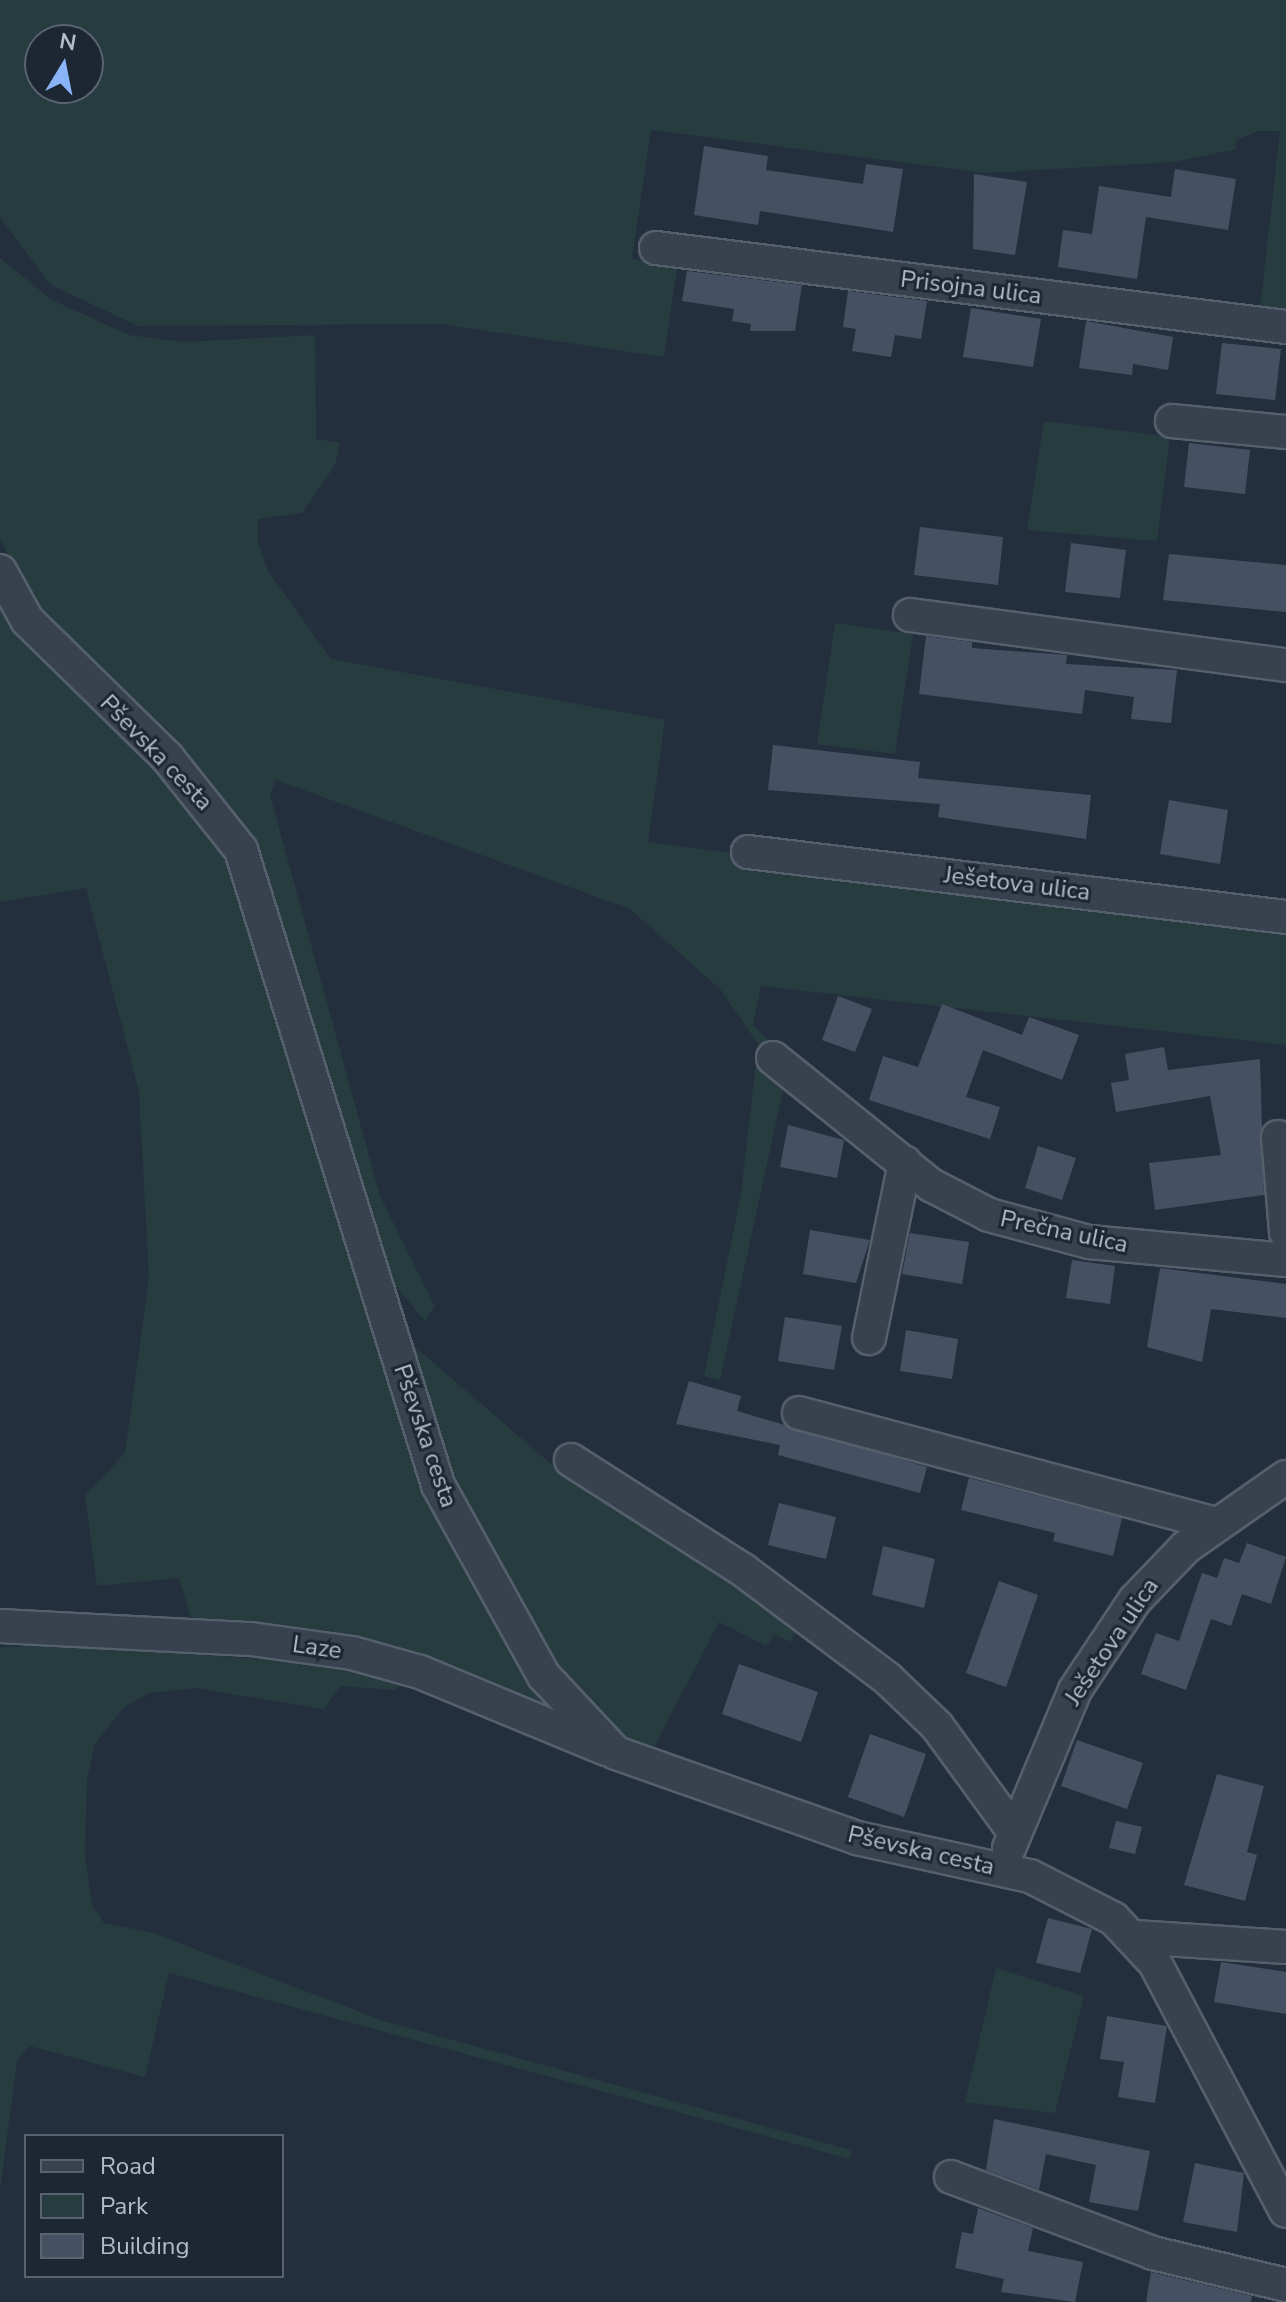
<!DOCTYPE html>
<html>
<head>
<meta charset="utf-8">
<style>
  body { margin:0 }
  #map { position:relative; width:1286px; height:2302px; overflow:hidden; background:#242f3e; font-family:"Nunito Sans",sans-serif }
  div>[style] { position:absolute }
  .green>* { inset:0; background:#263c3f }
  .building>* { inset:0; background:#455162 }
  .roads { filter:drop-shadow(2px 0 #565f6c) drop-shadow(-2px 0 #565f6c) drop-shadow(0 2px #565f6c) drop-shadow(0 -2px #565f6c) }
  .minor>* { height:32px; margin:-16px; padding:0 16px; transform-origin:16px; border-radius:16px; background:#38414e }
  span { translate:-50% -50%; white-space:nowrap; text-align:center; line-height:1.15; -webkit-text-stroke:6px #1d2633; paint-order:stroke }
  .street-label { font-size:24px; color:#b4bcc9 }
  .legend { position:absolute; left:24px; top:2134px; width:260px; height:144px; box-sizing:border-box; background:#1d2633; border:2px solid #59626f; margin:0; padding:10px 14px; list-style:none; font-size:24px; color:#b4bcc9 }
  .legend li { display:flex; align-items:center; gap:16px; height:40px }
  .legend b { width:40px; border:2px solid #59626f }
  .north { position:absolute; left:24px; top:24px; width:80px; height:80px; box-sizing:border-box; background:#1d2633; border:2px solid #59626f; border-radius:50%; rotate:10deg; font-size:22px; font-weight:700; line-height:32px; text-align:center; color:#b4bcc9 }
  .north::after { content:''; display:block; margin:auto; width:28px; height:36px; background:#8ab4f8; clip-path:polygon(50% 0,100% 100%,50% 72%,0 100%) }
</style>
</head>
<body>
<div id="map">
  <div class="green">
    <div style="clip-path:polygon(evenodd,0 0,1286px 0,1286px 320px,1259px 317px,1280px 131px,1258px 131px,1236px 140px,1236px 149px,1174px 162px,986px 173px,651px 130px,632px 259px,677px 268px,664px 357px,441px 324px,138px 326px,51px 285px,0 218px,0 0,40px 40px,88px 40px,88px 88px,40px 88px,40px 40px)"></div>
    <div style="clip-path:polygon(0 258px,52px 300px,129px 335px,183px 342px,315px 335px,316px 439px,340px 443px,335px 465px,302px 513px,258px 519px,258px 543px,268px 571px,331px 659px,665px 720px,648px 842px,1286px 927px,1286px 1045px,761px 986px,753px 1024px,789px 1063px,720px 1380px,704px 1376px,741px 1194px,758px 1044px,720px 989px,630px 909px,276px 780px,270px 795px,380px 1196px,435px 1307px,425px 1321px,390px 1279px,269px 889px,166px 728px,145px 720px,32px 603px,0 538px)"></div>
    <div style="clip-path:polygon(1044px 421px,1170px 437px,1157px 541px,1027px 530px)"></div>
    <div style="clip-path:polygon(0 598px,43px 658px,195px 807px,217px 845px,241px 896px,386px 1322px,550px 1463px,690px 1550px,797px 1629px,791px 1642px,775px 1635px,766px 1646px,719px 1622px,652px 1751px,303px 1631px,191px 1619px,179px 1578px,97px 1586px,85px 1496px,125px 1453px,149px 1278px,139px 1092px,86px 888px,0 902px)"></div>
    <div style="clip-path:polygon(835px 623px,913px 634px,895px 754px,817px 744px)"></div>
    <div style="clip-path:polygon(66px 1645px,357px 1666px,405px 1683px,395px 1690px,340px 1686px,324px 1709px,195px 1688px,150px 1693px,124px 1707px,95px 1744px,87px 1780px,85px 1856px,92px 1905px,104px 1923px,150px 1932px,384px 2021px,851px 2150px,850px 2159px,169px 1973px,145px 2077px,30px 2046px,17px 2060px,0 2191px,0 1647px)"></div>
    <div style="clip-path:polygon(996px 1968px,1084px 1996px,1055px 2113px,965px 2102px)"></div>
  </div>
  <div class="building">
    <div style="clip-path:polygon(704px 146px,768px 156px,766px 170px,863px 184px,866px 164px,903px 169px,893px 232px,760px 211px,758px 225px,694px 215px)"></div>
    <div style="clip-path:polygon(1175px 169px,1236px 179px,1228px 230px,1146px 217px,1137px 279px,1058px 267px,1063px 230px,1092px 234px,1099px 186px,1171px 197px)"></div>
    <div style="clip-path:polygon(974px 174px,1027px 182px,1015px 255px,973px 249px)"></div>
    <div style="clip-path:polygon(687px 271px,802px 285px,795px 331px,750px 331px,751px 324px,732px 321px,734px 309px,682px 301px)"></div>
    <div style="clip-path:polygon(848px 291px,927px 301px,921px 339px,895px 335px,891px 357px,852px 351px,856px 329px,843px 327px)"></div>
    <div style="clip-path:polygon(971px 308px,1041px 319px,1033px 367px,963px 357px)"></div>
    <div style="clip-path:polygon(1086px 321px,1173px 337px,1168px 370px,1133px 364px,1132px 375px,1079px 368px)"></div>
    <div style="clip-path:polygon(1222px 343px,1281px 349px,1275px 400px,1216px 394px)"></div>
    <div style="clip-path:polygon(1189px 443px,1250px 450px,1245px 494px,1184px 487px)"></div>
    <div style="clip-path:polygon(920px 527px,1003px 537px,998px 585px,914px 575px)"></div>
    <div style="clip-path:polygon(1071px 543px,1126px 550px,1120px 598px,1065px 592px)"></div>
    <div style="clip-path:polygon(1169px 554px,1286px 565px,1286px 612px,1163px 600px)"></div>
    <div style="clip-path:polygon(926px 636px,972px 642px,972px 648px,1067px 655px,1066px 664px,1177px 670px,1171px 723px,1131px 719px,1134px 697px,1085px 690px,1082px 714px,919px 694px)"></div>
    <div style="clip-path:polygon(773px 745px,920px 762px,918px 778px,1091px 795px,1086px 839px,938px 817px,940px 804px,768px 790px)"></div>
    <div style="clip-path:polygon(1169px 800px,1228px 810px,1220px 864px,1160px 854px)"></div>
    <div style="clip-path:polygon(838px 996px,872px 1009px,855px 1052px,822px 1040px)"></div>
    <div style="clip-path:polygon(942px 1004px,1022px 1035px,1029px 1017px,1079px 1035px,1062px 1080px,983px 1050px,966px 1097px,1000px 1107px,990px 1139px,869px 1100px,883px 1056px,918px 1067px)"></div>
    <div style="clip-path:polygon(1164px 1047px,1168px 1070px,1260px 1059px,1264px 1195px,1155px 1210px,1149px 1163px,1221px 1155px,1210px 1096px,1116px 1112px,1111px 1083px,1129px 1080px,1125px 1054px)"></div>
    <div style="clip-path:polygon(788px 1125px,844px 1140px,837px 1178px,780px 1167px)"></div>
    <div style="clip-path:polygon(1038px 1146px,1076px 1158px,1062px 1200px,1025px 1188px)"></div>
    <div style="clip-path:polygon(810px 1230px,870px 1240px,856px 1283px,803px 1274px)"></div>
    <div style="clip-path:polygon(910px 1233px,969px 1242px,962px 1284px,902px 1274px)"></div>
    <div style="clip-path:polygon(1072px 1260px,1115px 1266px,1110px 1304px,1066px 1298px)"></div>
    <div style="clip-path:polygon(1160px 1268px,1286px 1284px,1286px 1318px,1211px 1309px,1202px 1362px,1147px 1347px)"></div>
    <div style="clip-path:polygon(785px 1317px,842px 1326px,834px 1370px,778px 1361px)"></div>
    <div style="clip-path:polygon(906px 1330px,958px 1339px,952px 1379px,900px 1371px)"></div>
    <div style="clip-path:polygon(689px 1381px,741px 1396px,737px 1411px,927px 1467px,920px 1493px,778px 1455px,780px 1445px,676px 1424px)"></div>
    <div style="clip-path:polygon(969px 1478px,1122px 1518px,1113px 1556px,1053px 1541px,1055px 1533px,961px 1510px)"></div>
    <div style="clip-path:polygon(779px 1503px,836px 1517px,826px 1559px,768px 1545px)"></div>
    <div style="clip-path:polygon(1247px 1543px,1286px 1557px,1271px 1604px,1242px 1594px,1231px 1626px,1211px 1619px,1186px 1690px,1141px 1674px,1156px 1633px,1179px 1641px,1202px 1573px,1217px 1578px,1224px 1558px,1239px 1563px)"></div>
    <div style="clip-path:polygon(883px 1546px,935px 1559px,924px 1608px,872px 1595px)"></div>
    <div style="clip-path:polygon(999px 1581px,1038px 1595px,1006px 1687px,966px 1673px)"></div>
    <div style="clip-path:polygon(739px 1664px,818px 1692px,801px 1742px,722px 1714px)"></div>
    <div style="clip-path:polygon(870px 1734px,926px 1754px,904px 1817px,848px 1797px)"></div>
    <div style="clip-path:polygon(1077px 1740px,1143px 1763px,1127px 1809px,1061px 1786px)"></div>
    <div style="clip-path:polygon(1217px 1774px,1264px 1786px,1247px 1852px,1257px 1855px,1245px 1901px,1184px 1885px)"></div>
    <div style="clip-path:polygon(1116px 1821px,1142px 1827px,1135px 1854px,1109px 1848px)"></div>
    <div style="clip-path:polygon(1048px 1918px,1092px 1929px,1080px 1973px,1036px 1963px)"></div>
    <div style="clip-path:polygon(1221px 1962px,1286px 1972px,1286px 2014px,1214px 2002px)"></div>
    <div style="clip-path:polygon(1107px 2016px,1167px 2026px,1155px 2103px,1118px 2097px,1124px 2062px,1100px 2059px)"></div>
    <div style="clip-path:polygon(994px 2119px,1150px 2151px,1138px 2211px,1089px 2202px,1096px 2165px,1046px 2154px,1039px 2190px,986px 2170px)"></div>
    <div style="clip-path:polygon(1195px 2163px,1244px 2173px,1237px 2232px,1183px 2222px)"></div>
    <div style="clip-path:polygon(978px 2208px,1033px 2228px,1028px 2251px,1083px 2262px,1075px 2302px,1001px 2292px,1004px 2279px,955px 2268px,962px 2232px,973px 2234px)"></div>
    <div style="clip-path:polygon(1151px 2272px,1252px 2296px,1251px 2302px,1146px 2302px)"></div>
  </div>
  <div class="roads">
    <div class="minor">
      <div style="left:656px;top:248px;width:635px;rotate:7.15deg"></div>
      <div style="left:1172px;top:421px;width:115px;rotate:5.5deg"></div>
      <div style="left:0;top:571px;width:56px;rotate:61.1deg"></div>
      <div style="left:27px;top:620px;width:196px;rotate:44.4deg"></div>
      <div style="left:167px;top:757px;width:119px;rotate:51.5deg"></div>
      <div style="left:241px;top:850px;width:665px;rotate:72.76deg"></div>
      <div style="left:438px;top:1485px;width:218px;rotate:61deg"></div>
      <div style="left:544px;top:1676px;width:105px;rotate:46.9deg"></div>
      <div style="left:616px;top:1753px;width:256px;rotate:19.4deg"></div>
      <div style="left:857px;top:1838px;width:177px;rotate:12.4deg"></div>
      <div style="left:1030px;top:1876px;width:94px;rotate:27.1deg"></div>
      <div style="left:1114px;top:1919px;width:60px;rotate:47deg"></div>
      <div style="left:1155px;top:1963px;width:280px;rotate:62.2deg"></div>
      <div style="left:910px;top:615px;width:379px;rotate:7.6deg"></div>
      <div style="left:748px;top:852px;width:542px;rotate:6.89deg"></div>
      <div style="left:773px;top:1058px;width:203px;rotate:38.8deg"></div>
      <div style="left:931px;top:1185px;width:65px;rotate:27.3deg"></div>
      <div style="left:989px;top:1215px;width:104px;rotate:15.1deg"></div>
      <div style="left:1089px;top:1242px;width:198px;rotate:5.2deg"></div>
      <div style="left:1278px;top:1137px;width:96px;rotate:85.2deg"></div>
      <div style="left:869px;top:1338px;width:179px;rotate:-78.4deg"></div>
      <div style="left:799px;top:1413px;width:432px;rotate:14.9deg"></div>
      <div style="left:571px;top:1460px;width:204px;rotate:32.6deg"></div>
      <div style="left:743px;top:1570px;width:181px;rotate:36.9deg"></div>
      <div style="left:888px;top:1679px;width:68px;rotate:43.8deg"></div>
      <div style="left:937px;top:1726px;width:132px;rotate:53.9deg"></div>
      <div style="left:0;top:1626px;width:251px;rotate:3deg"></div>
      <div style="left:251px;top:1639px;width:102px;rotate:7.9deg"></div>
      <div style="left:352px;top:1653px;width:71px;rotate:15.6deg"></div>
      <div style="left:420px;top:1672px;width:201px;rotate:22.5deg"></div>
      <div style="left:1009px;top:1848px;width:171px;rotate:-67.3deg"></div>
      <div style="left:1075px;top:1690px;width:108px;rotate:-56.3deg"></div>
      <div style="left:1135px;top:1600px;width:74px;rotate:-46.1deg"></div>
      <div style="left:1186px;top:1547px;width:122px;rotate:-35deg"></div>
      <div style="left:1135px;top:1937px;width:151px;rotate:3.8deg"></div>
      <div style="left:951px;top:2177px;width:216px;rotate:20.6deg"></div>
      <div style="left:1153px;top:2253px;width:137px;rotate:13.5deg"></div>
    </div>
  </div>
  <div class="street-label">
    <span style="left:971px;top:288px;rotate:7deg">Prisojna ulica</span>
    <span style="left:156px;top:753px;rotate:46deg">Pševska cesta</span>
    <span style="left:1017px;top:884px;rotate:7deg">Ješetova ulica</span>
    <span style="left:1064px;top:1232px;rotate:12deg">Prečna ulica</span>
    <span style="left:425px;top:1436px;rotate:71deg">Pševska cesta</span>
    <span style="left:1112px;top:1642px;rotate:-56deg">Ješetova ulica</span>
    <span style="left:317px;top:1648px;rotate:8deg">Laze</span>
    <span style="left:921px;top:1851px;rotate:13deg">Pševska cesta</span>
  </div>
  <ul class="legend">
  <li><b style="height:10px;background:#38414e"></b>Road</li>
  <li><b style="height:22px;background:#263c3f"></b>Park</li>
  <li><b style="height:22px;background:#455162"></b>Building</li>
  </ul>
  <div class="north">N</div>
</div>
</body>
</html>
